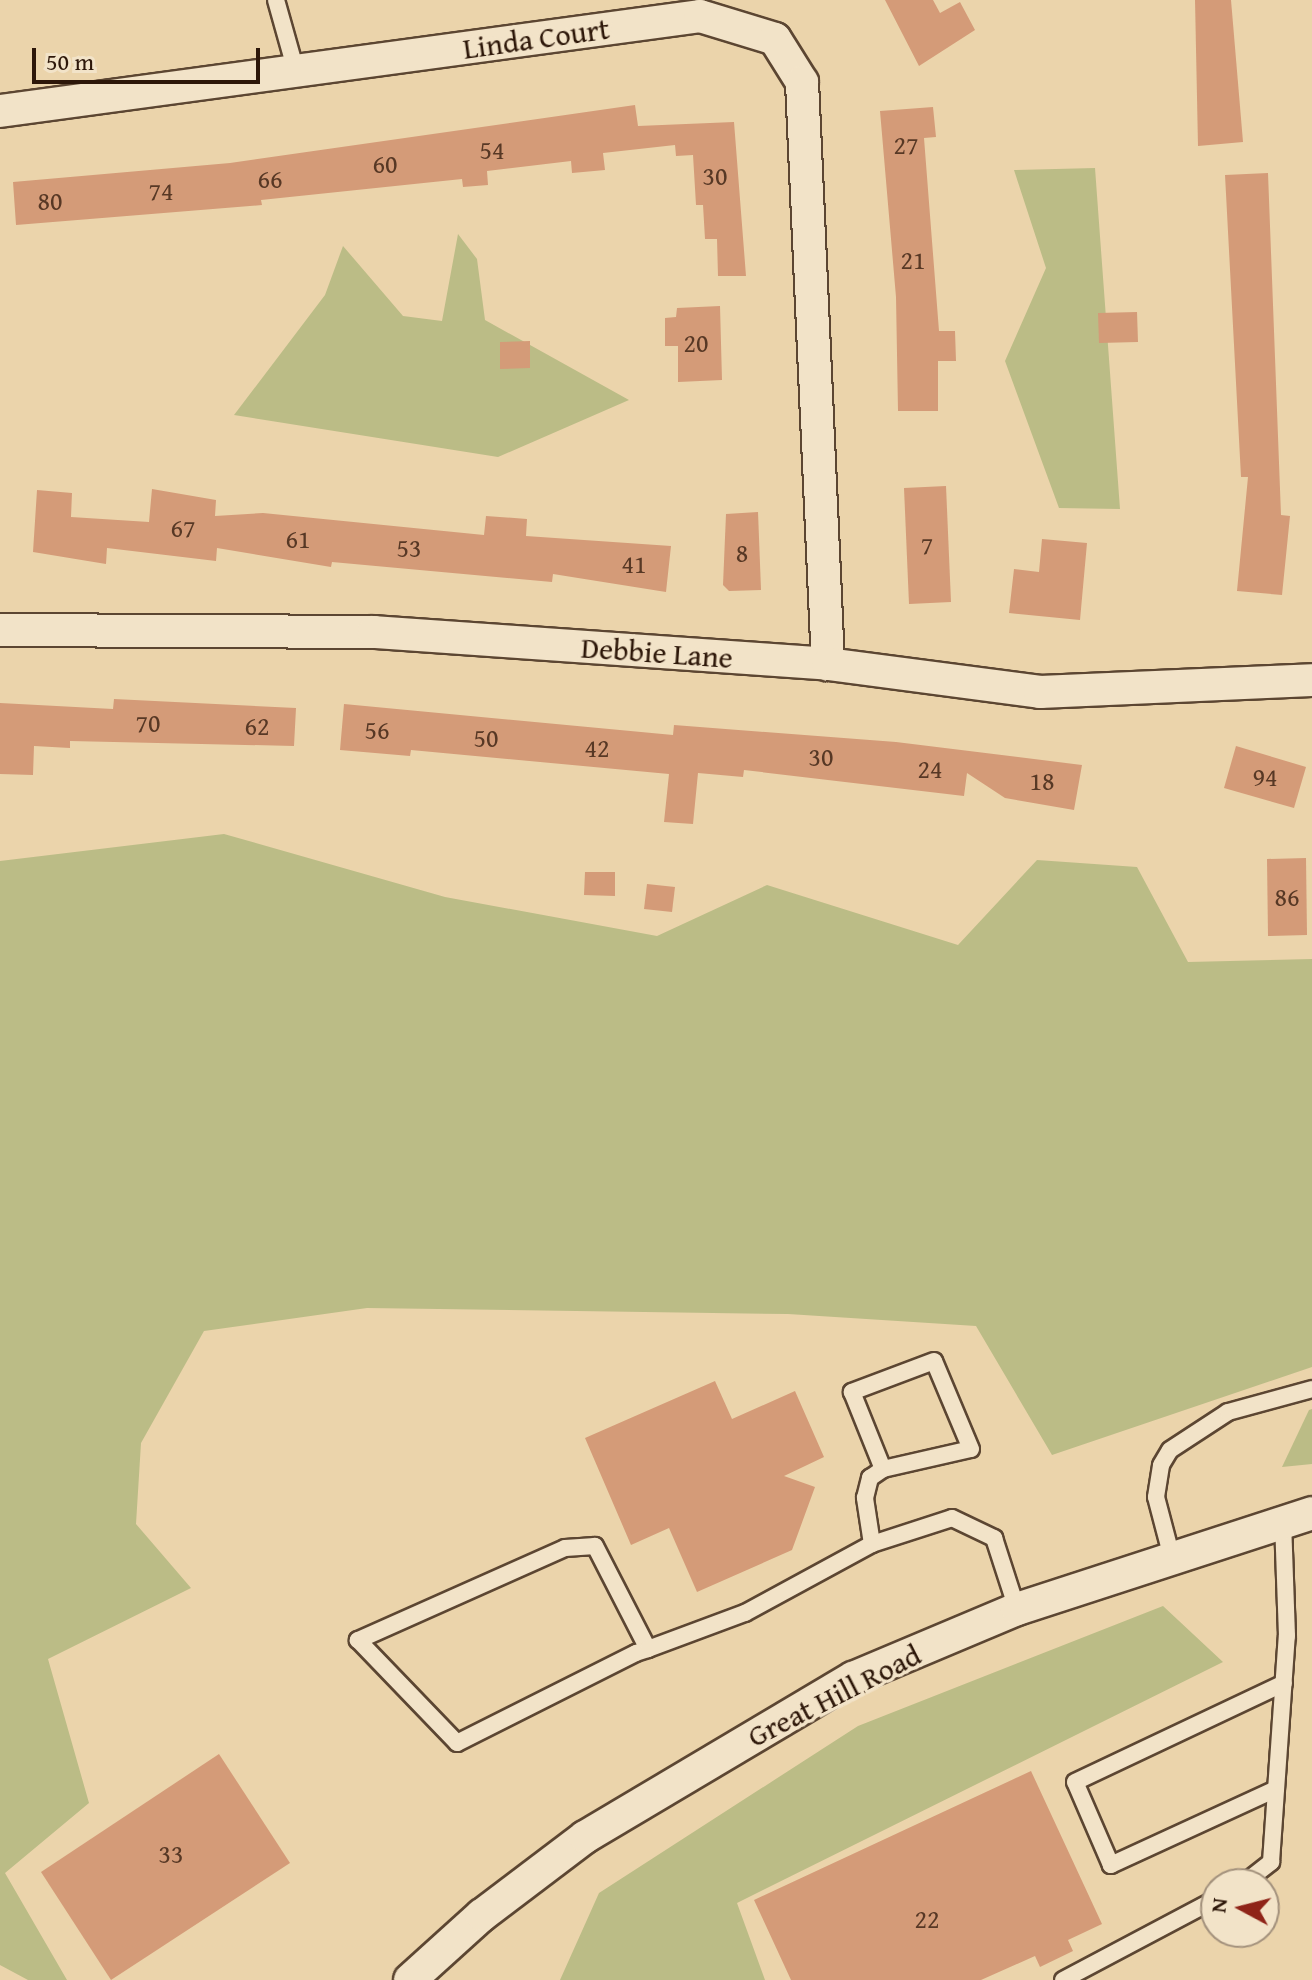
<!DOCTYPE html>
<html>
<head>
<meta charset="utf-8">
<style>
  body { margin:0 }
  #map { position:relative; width:1312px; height:1980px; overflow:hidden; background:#ebd4ab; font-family:"Gentium Book Plus",serif }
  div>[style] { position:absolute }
  .green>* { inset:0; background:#bbbc86 }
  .building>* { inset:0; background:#d49b78 }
  .roads { filter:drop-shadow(2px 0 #5c4632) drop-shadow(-2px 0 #5c4632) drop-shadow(0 2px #5c4632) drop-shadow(0 -2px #5c4632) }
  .lane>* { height:16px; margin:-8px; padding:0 8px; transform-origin:8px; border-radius:8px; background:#f2e3c8 }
  .street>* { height:32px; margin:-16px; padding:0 16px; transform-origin:16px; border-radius:16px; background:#f2e3c8 }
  span { translate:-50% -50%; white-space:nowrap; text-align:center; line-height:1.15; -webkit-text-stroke:7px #f2e3c8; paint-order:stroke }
  .number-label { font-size:26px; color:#573825 }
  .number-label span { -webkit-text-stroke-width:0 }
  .street-label { font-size:30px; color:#2d1709 }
  .north { position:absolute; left:1200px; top:1868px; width:80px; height:80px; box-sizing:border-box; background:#f2e3c8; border:2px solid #a3917c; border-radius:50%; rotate:277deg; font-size:22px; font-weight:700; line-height:32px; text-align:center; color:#2d1709 }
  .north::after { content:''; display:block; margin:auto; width:28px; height:36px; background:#8f2418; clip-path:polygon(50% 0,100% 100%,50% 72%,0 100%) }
  .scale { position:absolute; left:32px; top:48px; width:228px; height:36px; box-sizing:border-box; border:4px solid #2d1709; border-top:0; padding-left:10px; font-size:24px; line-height:28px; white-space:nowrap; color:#2d1709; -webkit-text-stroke:6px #f2e3c8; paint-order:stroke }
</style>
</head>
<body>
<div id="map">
  <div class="green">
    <div style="clip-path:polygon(1095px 168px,1120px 509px,1059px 508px,1005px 361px,1046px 268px,1014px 170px)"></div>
    <div style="clip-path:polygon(458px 234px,477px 259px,485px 320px,629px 400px,498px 457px,234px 415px,325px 295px,343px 246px,403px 316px,442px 321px)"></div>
    <div style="clip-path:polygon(224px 834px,445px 897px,657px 936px,767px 885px,958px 945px,1037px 860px,1137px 867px,1188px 962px,1312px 959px,1312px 1367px,1052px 1455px,976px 1326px,788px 1314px,367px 1308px,204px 1331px,141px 1443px,136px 1524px,191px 1588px,48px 1659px,89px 1803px,5px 1873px,67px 1980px,28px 1980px,0 1965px,0 861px)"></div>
    <div style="clip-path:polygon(1312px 1409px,1312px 1464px,1282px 1467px,1309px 1410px)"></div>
    <div style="clip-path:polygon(1163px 1606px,1223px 1662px,737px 1903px,765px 1980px,560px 1980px,599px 1893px,858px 1726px)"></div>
  </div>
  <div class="building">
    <div style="clip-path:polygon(885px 0,933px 0,940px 13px,960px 2px,975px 30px,919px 66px)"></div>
    <div style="clip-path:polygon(1195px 0,1231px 0,1243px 142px,1198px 146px)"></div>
    <div style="clip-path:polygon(635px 105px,638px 126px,734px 122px,746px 276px,718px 276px,717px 239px,705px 239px,703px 205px,696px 205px,693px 155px,676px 156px,675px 145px,603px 153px,605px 170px,572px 173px,571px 161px,487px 171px,488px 185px,463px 187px,462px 179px,261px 200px,262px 205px,16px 225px,13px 182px,230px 163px)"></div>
    <div style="clip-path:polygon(933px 107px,936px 137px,924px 138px,939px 331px,955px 331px,956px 361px,938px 361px,938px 411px,898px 411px,896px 297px,880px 111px)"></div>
    <div style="clip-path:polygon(1268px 173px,1281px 515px,1290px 516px,1282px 595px,1237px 591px,1248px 477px,1241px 477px,1225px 175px)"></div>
    <div style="clip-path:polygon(720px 306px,722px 380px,678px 382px,678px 346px,665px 346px,665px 318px,676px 317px,677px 308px)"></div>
    <div style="clip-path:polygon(1137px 312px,1138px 342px,1099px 343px,1098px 313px)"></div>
    <div style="clip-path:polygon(530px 341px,530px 368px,500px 369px,500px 342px)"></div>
    <div style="clip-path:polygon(946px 486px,951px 602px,909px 604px,904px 488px)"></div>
    <div style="clip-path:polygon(152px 489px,216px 500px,215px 516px,263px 513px,484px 535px,486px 516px,527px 519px,526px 536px,671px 546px,666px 592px,553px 574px,552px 582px,332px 562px,331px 567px,217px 548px,216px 561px,107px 548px,106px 564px,33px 552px,37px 490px,72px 493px,71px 517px,149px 522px)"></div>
    <div style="clip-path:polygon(758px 512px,761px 590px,729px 591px,723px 585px,726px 514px)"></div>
    <div style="clip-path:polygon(1042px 539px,1087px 543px,1080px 620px,1009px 613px,1014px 569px,1039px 572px)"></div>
    <div style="clip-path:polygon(114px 699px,296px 708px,294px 746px,70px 741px,70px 748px,34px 746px,33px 775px,0 774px,0 703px,113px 709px)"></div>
    <div style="clip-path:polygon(344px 704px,673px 735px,674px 725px,896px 742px,1082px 765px,1074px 810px,1005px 798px,967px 773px,964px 796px,744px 770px,743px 777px,698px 773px,693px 824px,664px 822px,669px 774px,411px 750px,410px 756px,340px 750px)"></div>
    <div style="clip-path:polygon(1236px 746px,1306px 767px,1294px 808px,1224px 788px)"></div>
    <div style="clip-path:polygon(1306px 858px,1307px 935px,1268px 936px,1267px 859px)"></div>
    <div style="clip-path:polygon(585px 872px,615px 872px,615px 896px,584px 895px)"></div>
    <div style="clip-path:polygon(647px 884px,675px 887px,672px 912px,644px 909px)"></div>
    <div style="clip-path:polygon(715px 1381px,732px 1419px,795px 1391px,824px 1457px,784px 1476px,815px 1487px,792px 1550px,697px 1592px,669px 1528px,631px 1545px,585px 1438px)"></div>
    <div style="clip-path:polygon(219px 1754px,290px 1863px,111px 1980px,41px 1872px)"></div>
    <div style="clip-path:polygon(1031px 1771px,1102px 1924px,1068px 1940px,1073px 1951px,1040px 1967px,1035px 1956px,981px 1980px,791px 1980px,754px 1900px)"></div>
  </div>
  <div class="roads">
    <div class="lane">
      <div style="left:276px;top:0;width:74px;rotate:74.3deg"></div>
      <div style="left:872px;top:1544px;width:47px;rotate:-98.7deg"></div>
      <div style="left:865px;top:1498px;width:21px;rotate:-76deg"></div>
      <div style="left:870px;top:1478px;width:16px;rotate:-35deg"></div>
      <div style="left:883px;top:1469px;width:90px;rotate:-12.8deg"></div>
      <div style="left:971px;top:1449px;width:95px;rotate:-112.8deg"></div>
      <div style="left:934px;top:1361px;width:88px;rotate:159.3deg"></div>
      <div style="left:852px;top:1392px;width:83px;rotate:68.1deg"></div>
      <div style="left:1171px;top:1554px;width:59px;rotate:-104.7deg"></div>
      <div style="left:1156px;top:1497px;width:32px;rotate:-81deg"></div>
      <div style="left:1161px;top:1465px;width:17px;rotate:-59deg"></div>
      <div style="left:1170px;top:1450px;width:69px;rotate:-33.2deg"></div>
      <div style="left:1228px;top:1412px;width:87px;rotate:-15.3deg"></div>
      <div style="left:648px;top:1649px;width:116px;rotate:-117.2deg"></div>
      <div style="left:595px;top:1546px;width:30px;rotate:176deg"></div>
      <div style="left:565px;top:1548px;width:227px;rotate:156deg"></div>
      <div style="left:358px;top:1640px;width:143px;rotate:46.1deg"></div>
      <div style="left:457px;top:1743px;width:200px;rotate:-26.7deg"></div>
      <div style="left:636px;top:1653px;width:13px;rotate:-18deg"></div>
      <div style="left:648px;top:1649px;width:103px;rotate:-20.4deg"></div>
      <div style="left:745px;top:1613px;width:145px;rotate:-28.5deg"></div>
      <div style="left:872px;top:1544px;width:84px;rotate:-18deg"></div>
      <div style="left:952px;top:1518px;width:47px;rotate:25.5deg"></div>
      <div style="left:994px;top:1538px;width:75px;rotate:72.1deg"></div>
      <div style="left:1276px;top:1789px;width:182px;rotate:155.3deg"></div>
      <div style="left:1111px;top:1865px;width:90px;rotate:-113.4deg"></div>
      <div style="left:1075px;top:1782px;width:231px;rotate:-25.3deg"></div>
      <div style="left:1243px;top:1884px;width:36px;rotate:-38deg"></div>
      <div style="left:1271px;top:1862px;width:227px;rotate:-86deg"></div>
      <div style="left:1287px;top:1636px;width:115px;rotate:-92deg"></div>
      <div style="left:1063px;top:1980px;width:173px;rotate:-27.9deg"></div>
    </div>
    <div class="street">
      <div style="left:0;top:111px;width:706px;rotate:-7.73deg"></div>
      <div style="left:700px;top:16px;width:78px;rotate:17deg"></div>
      <div style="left:775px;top:39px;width:51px;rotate:57.9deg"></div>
      <div style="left:802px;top:82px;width:583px;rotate:87.44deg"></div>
      <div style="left:0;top:630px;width:374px;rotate:0.3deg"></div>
      <div style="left:374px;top:632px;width:455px;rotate:4deg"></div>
      <div style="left:828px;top:664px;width:214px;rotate:7.5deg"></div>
      <div style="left:1040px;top:692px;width:272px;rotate:-2.5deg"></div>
      <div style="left:410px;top:1980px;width:97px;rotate:-42.1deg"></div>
      <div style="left:482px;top:1915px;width:129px;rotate:-37.1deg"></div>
      <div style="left:585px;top:1837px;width:312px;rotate:-30.7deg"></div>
      <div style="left:853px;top:1678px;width:178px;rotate:-22.8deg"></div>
      <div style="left:1017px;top:1609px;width:310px;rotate:-18deg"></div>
    </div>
  </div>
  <div class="number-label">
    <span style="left:906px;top:145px">27</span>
    <span style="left:492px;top:150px">54</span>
    <span style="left:385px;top:164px">60</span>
    <span style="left:715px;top:176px">30</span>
    <span style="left:270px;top:179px">66</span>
    <span style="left:161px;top:191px">74</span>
    <span style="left:50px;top:201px">80</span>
    <span style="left:913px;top:260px">21</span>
    <span style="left:696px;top:343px">20</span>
    <span style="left:183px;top:528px">67</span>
    <span style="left:298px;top:539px">61</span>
    <span style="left:927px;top:545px">7</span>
    <span style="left:409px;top:548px">53</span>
    <span style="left:742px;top:553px">8</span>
    <span style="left:634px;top:564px">41</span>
    <span style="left:148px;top:723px">70</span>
    <span style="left:257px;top:726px">62</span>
    <span style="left:377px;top:730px">56</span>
    <span style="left:486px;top:738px">50</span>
    <span style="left:597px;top:748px">42</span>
    <span style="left:821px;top:757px">30</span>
    <span style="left:930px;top:769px">24</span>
    <span style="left:1265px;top:777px">94</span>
    <span style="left:1042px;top:781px">18</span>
    <span style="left:1287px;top:897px">86</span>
    <span style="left:171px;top:1854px">33</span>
    <span style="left:927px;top:1919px">22</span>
  </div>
  <div class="street-label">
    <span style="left:536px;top:38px;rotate:-8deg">Linda Court</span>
    <span style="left:657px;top:652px;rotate:4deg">Debbie Lane</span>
    <span style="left:834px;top:1695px;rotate:-27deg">Great Hill Road</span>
  </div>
  <div class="north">N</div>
  <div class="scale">50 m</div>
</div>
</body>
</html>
